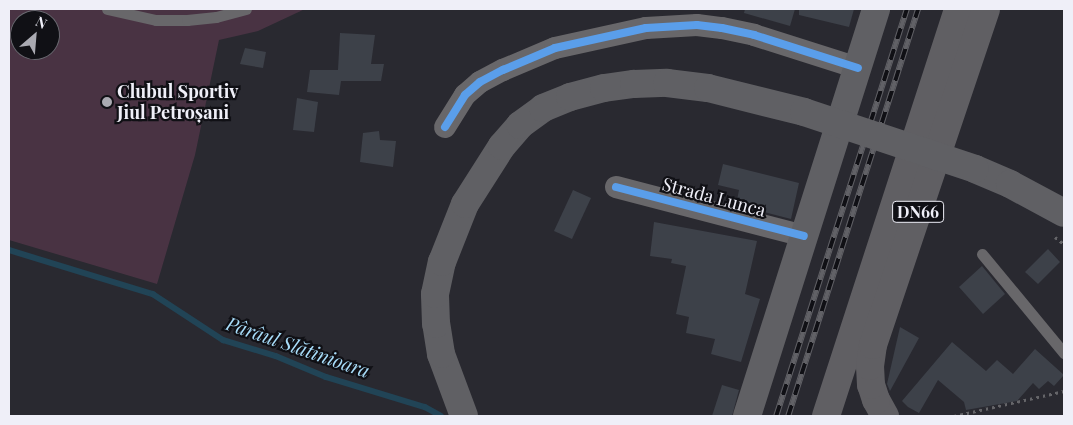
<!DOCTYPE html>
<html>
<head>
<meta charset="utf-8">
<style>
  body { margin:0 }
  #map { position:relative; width:1073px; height:425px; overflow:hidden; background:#292930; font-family:"Playfair Display",serif }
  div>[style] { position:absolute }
  .green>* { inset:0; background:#493343 }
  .stream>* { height:5.5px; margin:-2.75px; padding:0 2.75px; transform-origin:2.75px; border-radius:2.75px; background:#214456 }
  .building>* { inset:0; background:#3d4149 }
  .path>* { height:3px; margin-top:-1.5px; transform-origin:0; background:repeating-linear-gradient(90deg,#656569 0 2.5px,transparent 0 6.5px) }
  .lane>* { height:11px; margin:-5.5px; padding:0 5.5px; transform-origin:5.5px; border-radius:5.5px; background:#68676a }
  .street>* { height:22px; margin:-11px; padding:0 11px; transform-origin:11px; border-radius:11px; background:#68676a }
  .secondary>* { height:28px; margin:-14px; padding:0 14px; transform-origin:14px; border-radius:14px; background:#606064 }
  .primary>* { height:28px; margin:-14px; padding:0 14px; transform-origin:14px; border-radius:14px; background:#605f63 }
  .rail>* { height:5.5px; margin-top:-2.75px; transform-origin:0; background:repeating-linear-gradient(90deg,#101015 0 11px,#616166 0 22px); box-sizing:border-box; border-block:1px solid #616166 }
  .secondary-bridge>* { height:28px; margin:-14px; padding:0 14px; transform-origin:14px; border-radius:14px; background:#606064 }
  .cycleway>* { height:8px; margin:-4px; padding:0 4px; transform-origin:4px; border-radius:4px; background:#5a9eea }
  .dots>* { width:14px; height:14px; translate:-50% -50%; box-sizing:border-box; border:2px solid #101015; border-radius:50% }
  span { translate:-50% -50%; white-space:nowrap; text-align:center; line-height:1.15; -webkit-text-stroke:4.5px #101015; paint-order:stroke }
  .shield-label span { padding:1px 4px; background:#101015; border:1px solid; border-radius:4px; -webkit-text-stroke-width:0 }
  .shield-label { font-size:16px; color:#efeff8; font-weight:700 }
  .poi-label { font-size:18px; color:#efeff8; font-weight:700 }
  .left { translate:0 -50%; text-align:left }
  .street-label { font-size:18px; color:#efeff8 }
  .water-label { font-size:19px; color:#a7dcf9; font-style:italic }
  .frame { position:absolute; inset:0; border:10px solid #efeff8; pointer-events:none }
  .north { position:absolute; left:10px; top:10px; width:50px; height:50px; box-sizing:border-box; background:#101015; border:1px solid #696970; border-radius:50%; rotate:27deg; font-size:14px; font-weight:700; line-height:20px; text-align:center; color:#efeff8 }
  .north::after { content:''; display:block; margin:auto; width:18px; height:22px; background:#aaaab2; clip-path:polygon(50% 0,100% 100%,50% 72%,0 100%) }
</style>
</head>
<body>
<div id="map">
  <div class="green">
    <div style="clip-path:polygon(evenodd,9px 9px,305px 9px,258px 31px,219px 40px,195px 155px,157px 284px,9px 240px,9px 9px,20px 20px,50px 20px,50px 50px,20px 50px,20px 20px)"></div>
  </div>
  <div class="stream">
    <div style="left:9px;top:250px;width:151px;rotate:17deg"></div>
    <div style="left:153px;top:294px;width:84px;rotate:33.3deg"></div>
    <div style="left:223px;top:340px;width:55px;rotate:16.8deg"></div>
    <div style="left:276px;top:356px;width:54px;rotate:22.8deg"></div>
    <div style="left:326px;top:377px;width:103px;rotate:16.9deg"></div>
    <div style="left:425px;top:407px;width:18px;rotate:29deg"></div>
  </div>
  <div class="building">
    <div style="clip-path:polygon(745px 9px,795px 9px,790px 26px,744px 13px)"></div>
    <div style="clip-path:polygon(799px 9px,854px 9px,849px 27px,799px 15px)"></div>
    <div style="clip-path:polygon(340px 33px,375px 35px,371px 64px,384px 64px,381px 81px,341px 81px,339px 95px,307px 92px,310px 70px,338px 70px)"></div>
    <div style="clip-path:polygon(245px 48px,266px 52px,263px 68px,240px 64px)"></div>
    <div style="clip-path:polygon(297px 98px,318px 102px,314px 132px,293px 130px)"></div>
    <div style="clip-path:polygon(379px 131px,380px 140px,396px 141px,393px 167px,360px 162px,363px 133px)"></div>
    <div style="clip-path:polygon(723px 164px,799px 183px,791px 219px,736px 205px,739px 190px,718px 185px)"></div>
    <div style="clip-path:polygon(573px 190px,591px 198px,572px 239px,554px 231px)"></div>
    <div style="clip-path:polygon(654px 222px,757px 241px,745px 294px,760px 299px,741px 362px,711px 354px,715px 339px,686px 333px,689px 317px,676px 314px,686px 266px,671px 263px,672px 259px,650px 256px)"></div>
    <div style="clip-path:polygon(1048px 249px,1060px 262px,1038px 284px,1025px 272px)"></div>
    <div style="clip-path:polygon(982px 266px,1005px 294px,983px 314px,959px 287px)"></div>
    <div style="clip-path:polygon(900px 327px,919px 338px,890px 391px,887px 384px)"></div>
    <div style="clip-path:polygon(952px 342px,986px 371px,997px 360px,1013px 374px,1035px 349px,1064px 375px,1054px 386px,1048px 381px,1039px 389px,1033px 383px,1017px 401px,966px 410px,964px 402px,938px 380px,919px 413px,908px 407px,902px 401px)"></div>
    <div style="clip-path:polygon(722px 385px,739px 390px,732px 416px,712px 416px)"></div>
  </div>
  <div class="path">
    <div style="left:1055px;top:237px;width:11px;rotate:38deg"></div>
    <div style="left:954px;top:416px;width:113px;rotate:-12.8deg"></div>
  </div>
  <div class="lane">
    <div style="left:107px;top:9px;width:50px;rotate:12.7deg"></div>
    <div style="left:156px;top:20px;width:31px"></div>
    <div style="left:187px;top:20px;width:29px;rotate:-6deg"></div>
    <div style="left:216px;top:17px;width:31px;rotate:-15deg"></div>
    <div style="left:982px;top:254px;width:129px;rotate:50.4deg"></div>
  </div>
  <div class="street">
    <div style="left:445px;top:127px;width:38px;rotate:-58deg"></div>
    <div style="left:465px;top:95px;width:20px;rotate:-41deg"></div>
    <div style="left:480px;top:82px;width:26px;rotate:-28deg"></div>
    <div style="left:503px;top:70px;width:56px;rotate:-22.9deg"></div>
    <div style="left:555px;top:48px;width:93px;rotate:-12.4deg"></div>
    <div style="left:646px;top:28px;width:51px;rotate:-3.4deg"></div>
    <div style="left:697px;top:25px;width:25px;rotate:7deg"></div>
    <div style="left:722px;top:28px;width:33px;rotate:12deg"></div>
    <div style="left:754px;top:35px;width:109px;rotate:17.6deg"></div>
    <div style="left:616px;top:187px;width:194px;rotate:14.6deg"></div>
  </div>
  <div class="secondary">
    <div style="left:975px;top:169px;width:38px;rotate:23deg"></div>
    <div style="left:1010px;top:184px;width:61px;rotate:28.2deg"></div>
    <div style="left:464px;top:416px;width:66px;rotate:-110.4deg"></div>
    <div style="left:441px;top:354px;width:30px;rotate:-99deg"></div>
    <div style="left:436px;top:324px;width:30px;rotate:-92deg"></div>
    <div style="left:435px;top:294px;width:33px;rotate:-78deg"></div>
    <div style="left:442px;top:262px;width:62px;rotate:-68.4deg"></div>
    <div style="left:465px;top:204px;width:69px;rotate:-57.5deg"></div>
    <div style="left:502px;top:146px;width:28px;rotate:-49deg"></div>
    <div style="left:520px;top:125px;width:29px;rotate:-36deg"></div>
    <div style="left:543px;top:108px;width:29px;rotate:-22deg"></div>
    <div style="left:570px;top:97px;width:35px;rotate:-15deg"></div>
    <div style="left:604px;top:88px;width:30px;rotate:-8deg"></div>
    <div style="left:634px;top:84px;width:33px;rotate:-2deg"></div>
    <div style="left:667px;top:83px;width:41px;rotate:7deg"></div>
    <div style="left:708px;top:88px;width:99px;rotate:14deg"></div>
    <div style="left:747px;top:416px;width:427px;rotate:-72.4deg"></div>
  </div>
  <div class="primary">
    <div style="left:826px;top:416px;width:428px;rotate:-72deg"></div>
    <div style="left:885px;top:416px;width:18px;rotate:-119deg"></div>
    <div style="left:876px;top:400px;width:16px;rotate:-108deg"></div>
    <div style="left:871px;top:385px;width:19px;rotate:-93deg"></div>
    <div style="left:870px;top:366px;width:21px;rotate:-82deg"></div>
    <div style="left:873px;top:345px;width:354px;rotate:-71.4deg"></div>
  </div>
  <div class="rail">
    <div style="left:776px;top:416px;width:428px;rotate:-72.2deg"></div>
    <div style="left:788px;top:416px;width:427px;rotate:-72.3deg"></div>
  </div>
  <div class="secondary-bridge">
    <div style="left:804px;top:112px;width:180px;rotate:18.4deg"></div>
  </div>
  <div class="cycleway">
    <div style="left:445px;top:127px;width:38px;rotate:-58deg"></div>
    <div style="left:465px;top:95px;width:20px;rotate:-41deg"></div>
    <div style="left:480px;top:82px;width:26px;rotate:-28deg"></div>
    <div style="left:503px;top:70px;width:56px;rotate:-22.9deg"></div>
    <div style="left:555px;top:48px;width:93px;rotate:-12.4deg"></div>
    <div style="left:646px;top:28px;width:51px;rotate:-3.4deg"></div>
    <div style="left:697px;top:25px;width:25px;rotate:7deg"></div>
    <div style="left:722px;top:28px;width:33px;rotate:12deg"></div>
    <div style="left:754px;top:35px;width:109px;rotate:17.6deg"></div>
    <div style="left:616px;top:187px;width:194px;rotate:14.6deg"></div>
  </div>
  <div class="dots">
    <div style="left:107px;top:102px;background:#aaaab2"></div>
  </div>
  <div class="shield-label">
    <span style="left:918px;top:212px">DN66</span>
  </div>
  <div class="poi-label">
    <span class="left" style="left:117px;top:102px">Clubul Sportiv<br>Jiul Petroșani</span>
  </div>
  <div class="street-label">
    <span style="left:714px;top:197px;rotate:15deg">Strada Lunca</span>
  </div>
  <div class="water-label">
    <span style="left:298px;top:347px;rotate:19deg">Pârâul Slătinioara</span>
  </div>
  <div class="frame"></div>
  <div class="north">N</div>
</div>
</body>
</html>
